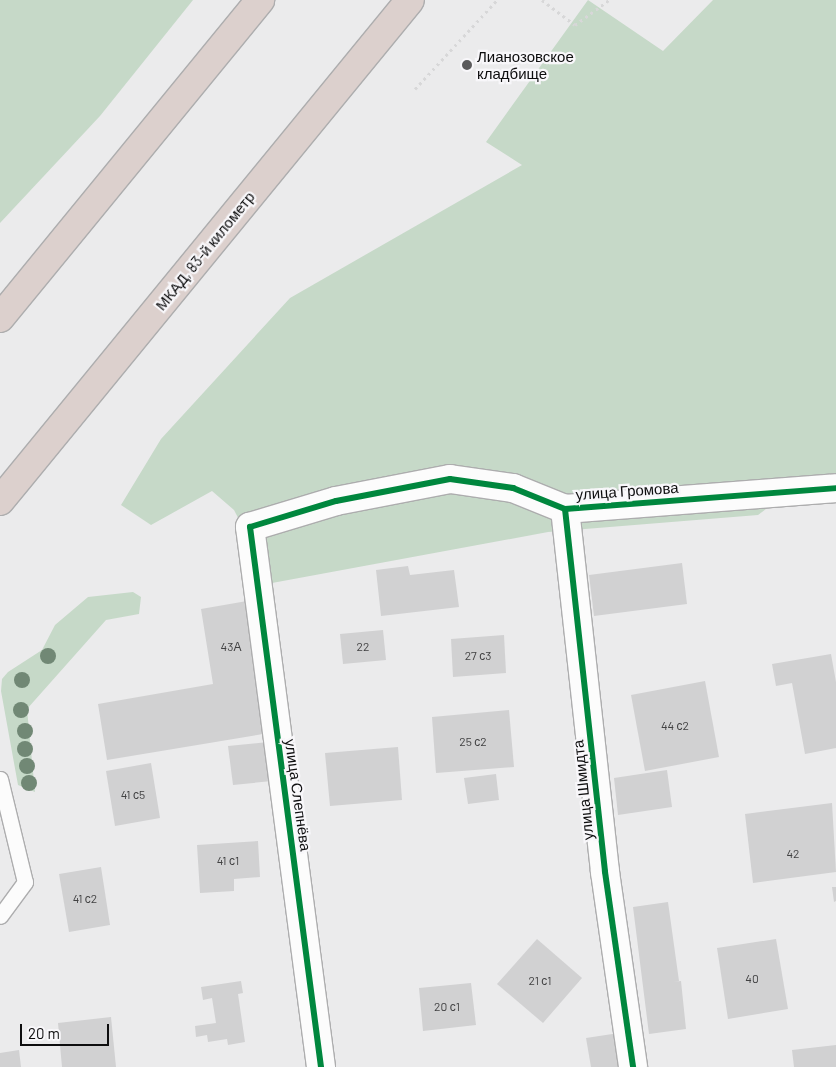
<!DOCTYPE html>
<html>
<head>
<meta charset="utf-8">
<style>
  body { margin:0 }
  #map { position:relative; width:836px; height:1067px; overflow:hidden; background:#ebebec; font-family:Barlow,sans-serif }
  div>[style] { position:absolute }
  .green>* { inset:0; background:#c6d9c8 }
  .building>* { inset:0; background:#d1d1d2 }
  .path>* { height:3px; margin-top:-1.5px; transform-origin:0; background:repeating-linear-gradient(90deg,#d7d7d8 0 2.5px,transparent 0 6.5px) }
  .roads { filter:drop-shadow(1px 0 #adadae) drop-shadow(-1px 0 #adadae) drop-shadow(0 1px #adadae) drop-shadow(0 -1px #adadae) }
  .lane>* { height:15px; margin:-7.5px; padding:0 7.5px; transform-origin:7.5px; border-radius:7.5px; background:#fcfcfc }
  .street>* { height:28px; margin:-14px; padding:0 14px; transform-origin:14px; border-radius:14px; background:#fcfcfc }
  .highway>* { height:28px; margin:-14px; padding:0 14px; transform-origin:14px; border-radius:14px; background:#dcd0cd }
  .cycleway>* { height:6px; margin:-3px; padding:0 3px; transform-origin:3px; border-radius:3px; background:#00873e }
  .trees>* { width:16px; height:16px; margin:-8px; border-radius:50%; background:#718875 }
  .dots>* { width:14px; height:14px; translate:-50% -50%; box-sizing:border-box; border:2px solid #f8f7fa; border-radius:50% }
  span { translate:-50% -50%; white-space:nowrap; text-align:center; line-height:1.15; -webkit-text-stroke:4.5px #f8f7fa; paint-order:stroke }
  .number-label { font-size:12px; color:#414142 }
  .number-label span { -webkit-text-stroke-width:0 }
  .poi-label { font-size:15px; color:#0d0d0e }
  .left { translate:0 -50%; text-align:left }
  .street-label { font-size:15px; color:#0d0d0e }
  .scale { position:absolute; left:20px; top:1024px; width:89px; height:22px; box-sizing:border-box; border:2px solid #0d0d0e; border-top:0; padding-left:6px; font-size:15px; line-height:18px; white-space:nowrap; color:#0d0d0e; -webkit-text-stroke:4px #f8f7fa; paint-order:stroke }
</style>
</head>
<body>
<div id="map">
  <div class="green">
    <div style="clip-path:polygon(0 0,193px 0,100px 116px,0 223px)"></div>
    <div style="clip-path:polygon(588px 0,663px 51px,713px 0,836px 0,836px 475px,802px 482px,758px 515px,548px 532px,272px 583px,234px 510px,212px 491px,151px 525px,121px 505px,161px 439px,290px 298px,522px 165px,486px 142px)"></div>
    <div style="clip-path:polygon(133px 592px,141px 597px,139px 614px,106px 620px,27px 709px,35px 792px,18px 785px,1px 691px,2px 679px,8px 672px,42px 650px,55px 625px,88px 597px)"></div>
  </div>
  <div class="building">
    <div style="clip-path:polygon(682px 563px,687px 604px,594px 616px,589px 575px)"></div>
    <div style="clip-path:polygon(408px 566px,410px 575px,454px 570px,459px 607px,381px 616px,376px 570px)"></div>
    <div style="clip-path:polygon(247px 601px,269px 733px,107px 760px,98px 704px,213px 684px,201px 609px)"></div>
    <div style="clip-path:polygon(383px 630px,386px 660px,343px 664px,340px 634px)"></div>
    <div style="clip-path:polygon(504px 635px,506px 673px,453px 677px,451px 639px)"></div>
    <div style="clip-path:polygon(831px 654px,836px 682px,836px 748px,805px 754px,792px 683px,776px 686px,772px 664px)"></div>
    <div style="clip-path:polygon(705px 681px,719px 757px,645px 771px,631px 695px)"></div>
    <div style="clip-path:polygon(509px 710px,514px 767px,436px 773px,432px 717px)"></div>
    <div style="clip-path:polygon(268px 742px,272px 781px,233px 785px,228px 746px)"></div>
    <div style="clip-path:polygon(398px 747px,402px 800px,330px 806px,325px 753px)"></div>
    <div style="clip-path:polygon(151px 763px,160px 818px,115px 826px,106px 771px)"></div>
    <div style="clip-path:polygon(667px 770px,672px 807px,618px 815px,614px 778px)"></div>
    <div style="clip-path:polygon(496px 774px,499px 800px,468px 804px,464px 778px)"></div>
    <div style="clip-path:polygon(832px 803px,836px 872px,753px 883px,745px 814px)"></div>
    <div style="clip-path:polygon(258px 841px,260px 877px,234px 879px,234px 891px,200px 893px,197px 845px)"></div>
    <div style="clip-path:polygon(101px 867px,110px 925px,69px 932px,59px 874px)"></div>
    <div style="clip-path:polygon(832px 887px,836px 887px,836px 901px,834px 902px)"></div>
    <div style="clip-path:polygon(668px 902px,679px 981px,673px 982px,681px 981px,686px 1029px,649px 1034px,633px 907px)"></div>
    <div style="clip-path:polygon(537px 939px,582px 978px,543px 1023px,497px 984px)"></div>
    <div style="clip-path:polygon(776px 939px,788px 1009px,728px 1019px,717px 948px)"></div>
    <div style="clip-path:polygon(241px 981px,243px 993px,238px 994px,245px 1042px,228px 1045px,227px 1039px,208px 1042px,207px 1035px,196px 1037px,195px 1026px,216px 1023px,212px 998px,203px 1000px,201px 987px)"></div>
    <div style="clip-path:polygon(471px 983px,476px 1025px,423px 1031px,419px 988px)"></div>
    <div style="clip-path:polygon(111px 1017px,116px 1067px,62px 1067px,58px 1023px)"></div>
    <div style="clip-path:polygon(619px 1033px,625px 1067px,591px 1067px,586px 1038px)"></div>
    <div style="clip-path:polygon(836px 1045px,836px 1067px,794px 1067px,792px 1050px)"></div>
    <div style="clip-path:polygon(19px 1050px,21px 1067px,0 1067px,0 1053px)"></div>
  </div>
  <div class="path">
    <div style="left:542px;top:0;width:41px;rotate:37.1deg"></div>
    <div style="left:575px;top:25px;width:42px;rotate:-36.3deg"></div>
    <div style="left:415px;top:89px;width:121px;rotate:-47.3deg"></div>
  </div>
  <div class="roads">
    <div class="lane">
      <div style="left:0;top:779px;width:106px;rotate:76.4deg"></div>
      <div style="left:25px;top:882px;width:42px;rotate:126.3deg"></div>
    </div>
    <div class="street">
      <div style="left:565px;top:509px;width:365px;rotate:83.7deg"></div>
      <div style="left:605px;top:872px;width:197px;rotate:81.8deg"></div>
      <div style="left:321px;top:1067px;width:545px;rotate:-97.49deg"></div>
      <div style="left:250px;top:527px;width:90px;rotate:-16.8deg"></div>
      <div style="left:336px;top:501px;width:116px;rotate:-10.9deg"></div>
      <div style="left:450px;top:479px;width:64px;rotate:8.1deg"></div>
      <div style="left:513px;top:488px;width:56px;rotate:22deg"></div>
      <div style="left:565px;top:509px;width:272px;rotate:-4.4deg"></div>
    </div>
    <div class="highway">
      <div style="left:0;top:318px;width:411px;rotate:-50.7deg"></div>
      <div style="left:0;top:501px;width:647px;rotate:-50.7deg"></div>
    </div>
  </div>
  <div class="cycleway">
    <div style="left:565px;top:509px;width:365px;rotate:83.7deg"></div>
    <div style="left:605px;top:872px;width:197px;rotate:81.8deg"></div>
    <div style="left:321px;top:1067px;width:545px;rotate:-97.49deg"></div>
    <div style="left:250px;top:527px;width:90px;rotate:-16.8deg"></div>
    <div style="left:336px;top:501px;width:116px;rotate:-10.9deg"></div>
    <div style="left:450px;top:479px;width:64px;rotate:8.1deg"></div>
    <div style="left:513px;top:488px;width:56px;rotate:22deg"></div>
    <div style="left:565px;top:509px;width:272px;rotate:-4.4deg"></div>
  </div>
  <div class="trees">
    <div style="left:48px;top:656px"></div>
    <div style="left:22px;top:680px"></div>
    <div style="left:21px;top:710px"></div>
    <div style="left:25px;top:731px"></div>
    <div style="left:25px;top:749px"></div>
    <div style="left:27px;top:766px"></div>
    <div style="left:29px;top:783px"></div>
  </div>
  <div class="dots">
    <div style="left:467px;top:65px;background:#5b5b5c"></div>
  </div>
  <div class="number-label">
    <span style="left:231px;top:647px">43А</span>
    <span style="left:363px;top:647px">22</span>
    <span style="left:478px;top:656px">27 с3</span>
    <span style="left:675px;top:726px">44 с2</span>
    <span style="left:473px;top:742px">25 с2</span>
    <span style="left:133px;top:795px">41 с5</span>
    <span style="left:793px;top:854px">42</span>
    <span style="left:228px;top:861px">41 с1</span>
    <span style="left:85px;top:899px">41 с2</span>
    <span style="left:752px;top:979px">40</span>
    <span style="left:540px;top:981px">21 с1</span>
    <span style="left:447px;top:1007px">20 с1</span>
  </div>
  <div class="poi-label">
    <span class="left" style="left:477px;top:65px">Лианозовское<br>кладбище</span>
  </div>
  <div class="street-label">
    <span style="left:205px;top:251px;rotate:-51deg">МКАД, 83-й километр</span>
    <span style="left:627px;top:491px;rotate:-4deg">улица Громова</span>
    <span style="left:583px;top:790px;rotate:-96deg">улица Шмидта</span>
    <span style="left:298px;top:795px;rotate:82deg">улица Слепнёва</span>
  </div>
  <div class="scale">20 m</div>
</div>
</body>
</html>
